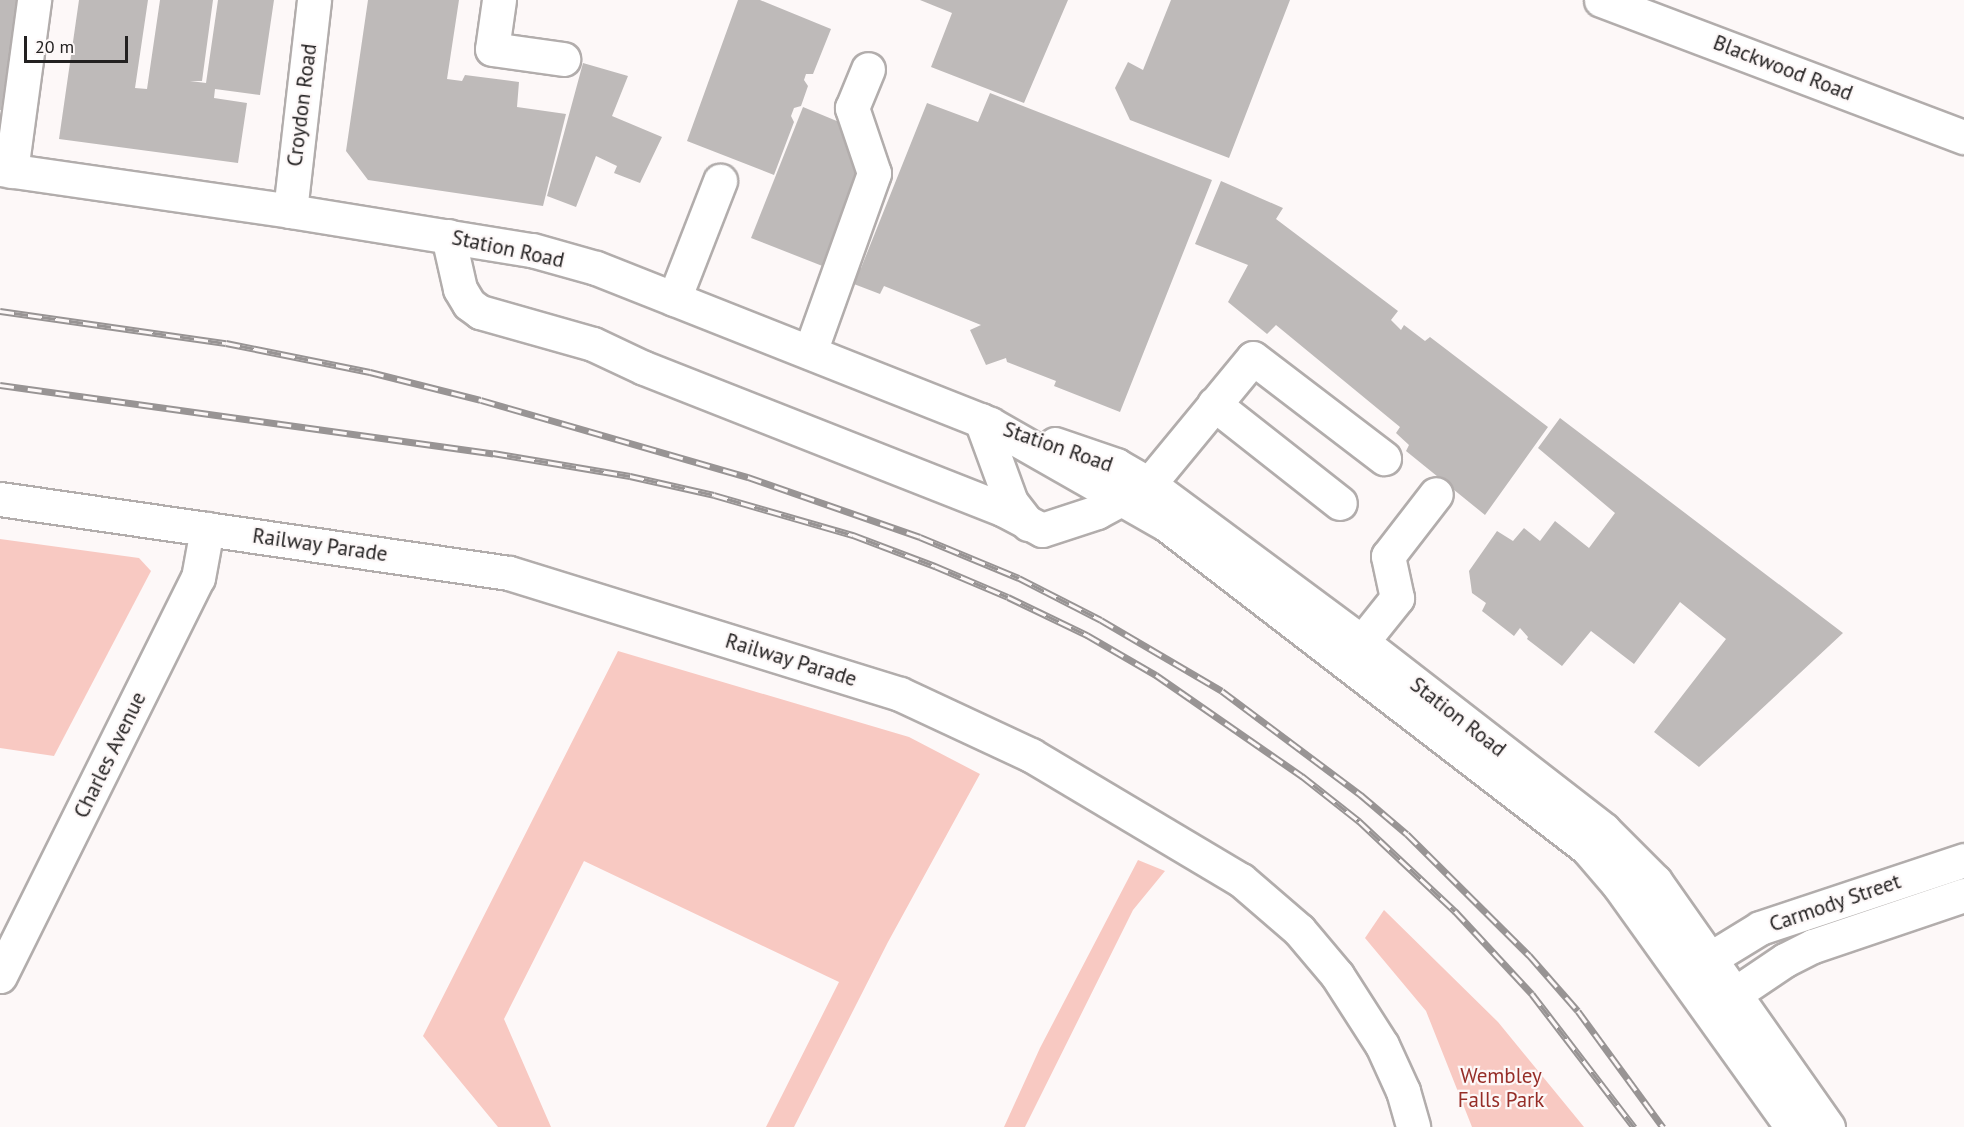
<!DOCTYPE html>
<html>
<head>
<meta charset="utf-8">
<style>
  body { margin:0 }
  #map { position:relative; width:1964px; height:1127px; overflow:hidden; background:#fdf8f8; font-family:"PT Sans",sans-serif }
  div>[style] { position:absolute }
  .green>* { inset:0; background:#f8c9c2 }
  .building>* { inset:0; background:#bebab9 }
  .roads { filter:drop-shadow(2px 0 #b2adac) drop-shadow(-2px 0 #b2adac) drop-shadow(0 2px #b2adac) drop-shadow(0 -2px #b2adac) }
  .minor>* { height:33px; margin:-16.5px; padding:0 16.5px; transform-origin:16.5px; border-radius:16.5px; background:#fff }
  .rail>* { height:7px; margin-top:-3.5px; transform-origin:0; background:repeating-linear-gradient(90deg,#fdf8f8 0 14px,#989494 0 28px); box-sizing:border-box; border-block:2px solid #989494 }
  span { translate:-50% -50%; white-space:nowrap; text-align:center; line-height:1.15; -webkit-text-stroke:4.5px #fdf8f8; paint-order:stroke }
  .street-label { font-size:21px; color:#232121 }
  .park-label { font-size:21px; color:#962e28 }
  .scale { position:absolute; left:24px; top:36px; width:104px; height:27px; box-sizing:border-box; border:3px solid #232121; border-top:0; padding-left:8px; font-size:18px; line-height:21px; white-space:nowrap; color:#232121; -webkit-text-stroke:4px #fdf8f8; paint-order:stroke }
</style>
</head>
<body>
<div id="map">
  <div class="green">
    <div style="clip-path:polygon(0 539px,139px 558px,151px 571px,54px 756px,0 748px)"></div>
    <div style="clip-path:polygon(618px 651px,909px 737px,980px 774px,888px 942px,794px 1127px,766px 1127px,839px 982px,584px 861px,504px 1019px,551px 1127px,498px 1127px,423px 1036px)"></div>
    <div style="clip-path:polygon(1138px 860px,1165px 871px,1133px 910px,1025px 1127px,1004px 1127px,1040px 1048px)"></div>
    <div style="clip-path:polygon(1384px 910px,1498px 1022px,1584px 1127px,1472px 1127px,1426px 1011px,1365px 938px)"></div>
  </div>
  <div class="building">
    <div style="clip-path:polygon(0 0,17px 0,1px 110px,0 110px)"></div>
    <div style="clip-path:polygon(79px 0,148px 0,135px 88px,147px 89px,160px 0,213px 0,202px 81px,190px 81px,206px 83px,218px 0,274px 0,260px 95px,215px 89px,214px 98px,247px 103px,238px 163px,59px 139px)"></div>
    <div style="clip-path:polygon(368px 0,459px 0,447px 79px,462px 81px,465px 75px,519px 82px,517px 107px,566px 114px,543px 206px,368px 180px,346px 151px)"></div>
    <div style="clip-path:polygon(738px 0,760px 0,831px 29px,813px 74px,806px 74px,804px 80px,808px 86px,801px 106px,794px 108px,791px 116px,794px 122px,774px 175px,687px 141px)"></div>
    <div style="clip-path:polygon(920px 0,1068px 0,1024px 103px,931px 67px,952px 13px)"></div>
    <div style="clip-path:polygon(1171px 0,1290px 0,1229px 158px,1130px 120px,1115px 88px,1128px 62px,1143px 70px)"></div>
    <div style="clip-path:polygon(583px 63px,628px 76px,612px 116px,662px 137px,640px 183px,614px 173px,617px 166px,596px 156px,576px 207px,547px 196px)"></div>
    <div style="clip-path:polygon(990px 93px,1212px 180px,1120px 412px,1054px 386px,1056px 381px,1007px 362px,1006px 358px,986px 365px,970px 330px,981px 325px,884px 286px,880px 294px,846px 281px,854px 264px,861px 268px,927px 103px,978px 122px)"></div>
    <div style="clip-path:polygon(803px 107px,844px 124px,863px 172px,825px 267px,751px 238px)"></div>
    <div style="clip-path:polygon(1221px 181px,1283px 208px,1276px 219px,1398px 311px,1391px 320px,1401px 330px,1404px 325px,1425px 341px,1430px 337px,1548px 427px,1485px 515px,1406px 451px,1409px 445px,1396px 433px,1400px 427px,1276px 325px,1267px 334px,1228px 302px,1248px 265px,1195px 244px)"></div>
    <div style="clip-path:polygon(1560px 418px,1843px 633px,1699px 767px,1654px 732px,1726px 639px,1680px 602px,1634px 664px,1591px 631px,1562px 666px,1527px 639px,1528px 637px,1520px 628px,1514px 636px,1482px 611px,1486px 603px,1472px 593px,1469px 571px,1497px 531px,1513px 541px,1524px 528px,1540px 541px,1555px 521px,1589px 548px,1615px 513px,1538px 448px)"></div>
  </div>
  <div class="roads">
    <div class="minor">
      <div style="left:499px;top:0;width:49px;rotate:98.1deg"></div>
      <div style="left:492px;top:49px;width:72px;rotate:8deg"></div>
      <div style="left:1601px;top:0;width:388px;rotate:20.7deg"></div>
      <div style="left:0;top:169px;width:293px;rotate:8.2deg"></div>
      <div style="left:290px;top:211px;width:245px;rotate:9.2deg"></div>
      <div style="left:532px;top:250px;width:66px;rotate:15.7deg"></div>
      <div style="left:596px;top:268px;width:424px;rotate:21.6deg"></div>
      <div style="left:990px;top:424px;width:204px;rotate:29.7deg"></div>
      <div style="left:1167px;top:525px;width:530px;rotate:37.56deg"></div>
      <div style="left:1587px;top:848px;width:48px;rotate:49.3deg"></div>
      <div style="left:1618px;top:884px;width:299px;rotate:54.4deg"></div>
      <div style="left:11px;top:171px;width:173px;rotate:-82.3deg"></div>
      <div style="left:290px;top:211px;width:212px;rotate:-83.5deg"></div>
      <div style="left:448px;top:236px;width:54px;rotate:77.2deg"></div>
      <div style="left:460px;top:289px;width:17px;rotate:59deg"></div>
      <div style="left:469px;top:304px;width:14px;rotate:36deg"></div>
      <div style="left:480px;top:312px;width:117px;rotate:15.8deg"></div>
      <div style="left:593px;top:344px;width:56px;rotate:25.2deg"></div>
      <div style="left:644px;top:368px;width:385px;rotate:21.5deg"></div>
      <div style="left:1002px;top:509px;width:45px;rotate:27.7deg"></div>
      <div style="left:1042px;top:530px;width:58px;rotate:-18.1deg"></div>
      <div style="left:1097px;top:512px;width:59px;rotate:-28.3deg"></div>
      <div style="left:1149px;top:484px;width:163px;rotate:-50.5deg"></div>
      <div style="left:1253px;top:358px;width:165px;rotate:37.4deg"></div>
      <div style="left:674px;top:299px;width:127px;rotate:-68.7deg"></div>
      <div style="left:810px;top:352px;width:190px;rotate:-70.3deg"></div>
      <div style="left:874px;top:173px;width:69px;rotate:-108.7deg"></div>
      <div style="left:852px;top:108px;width:42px;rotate:-67.7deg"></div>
      <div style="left:1214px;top:404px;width:160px;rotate:38.2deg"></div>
      <div style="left:981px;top:420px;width:87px;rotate:69.9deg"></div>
      <div style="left:1011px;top:502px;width:28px;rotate:52deg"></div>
      <div style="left:1055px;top:444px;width:65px;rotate:19deg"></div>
      <div style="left:1116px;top:465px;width:38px;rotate:30deg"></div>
      <div style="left:1149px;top:484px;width:265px;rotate:36.6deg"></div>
      <div style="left:1362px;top:642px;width:306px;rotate:37.8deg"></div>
      <div style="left:1604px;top:830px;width:72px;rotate:45deg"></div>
      <div style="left:1655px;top:881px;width:301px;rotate:54.9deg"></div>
      <div style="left:0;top:499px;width:514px;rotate:8.27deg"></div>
      <div style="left:509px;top:573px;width:409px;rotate:17.2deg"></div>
      <div style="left:900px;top:694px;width:145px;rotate:25deg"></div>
      <div style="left:1031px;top:755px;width:244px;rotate:30.8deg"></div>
      <div style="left:1241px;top:880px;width:77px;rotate:40.8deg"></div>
      <div style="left:1299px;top:930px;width:59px;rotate:49.8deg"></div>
      <div style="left:1337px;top:975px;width:83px;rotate:57.3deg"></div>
      <div style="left:1382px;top:1045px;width:51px;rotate:65.5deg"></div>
      <div style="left:1403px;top:1091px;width:37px;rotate:74deg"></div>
      <div style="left:1349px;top:658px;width:77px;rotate:-51.3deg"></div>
      <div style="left:1397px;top:598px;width:43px;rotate:-102.1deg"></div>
      <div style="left:1388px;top:556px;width:78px;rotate:-52.3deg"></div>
      <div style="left:1711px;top:958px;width:57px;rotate:-31.5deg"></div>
      <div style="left:1760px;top:928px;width:215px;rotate:-18.4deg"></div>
      <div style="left:0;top:976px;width:445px;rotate:-63.6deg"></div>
      <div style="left:198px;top:578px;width:50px;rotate:-79.6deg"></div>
      <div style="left:1715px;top:994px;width:21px;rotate:-3deg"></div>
      <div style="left:1736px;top:993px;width:59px;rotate:-34deg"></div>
      <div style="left:1785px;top:960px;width:31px;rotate:-27deg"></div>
      <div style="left:1813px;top:946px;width:159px;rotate:-18.7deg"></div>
    </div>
  </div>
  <div class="rail">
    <div style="left:0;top:311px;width:228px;rotate:8.1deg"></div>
    <div style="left:226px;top:343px;width:147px;rotate:11.4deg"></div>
    <div style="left:370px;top:372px;width:114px;rotate:14.2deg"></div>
    <div style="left:481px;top:400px;width:278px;rotate:16.1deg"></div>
    <div style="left:748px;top:477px;width:182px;rotate:19.2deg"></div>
    <div style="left:920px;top:537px;width:107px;rotate:22.5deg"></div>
    <div style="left:1019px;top:578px;width:92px;rotate:27.1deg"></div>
    <div style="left:1101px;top:620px;width:140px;rotate:30.4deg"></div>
    <div style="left:1222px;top:691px;width:174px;rotate:36.8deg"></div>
    <div style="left:1361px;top:795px;width:60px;rotate:40.3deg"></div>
    <div style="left:1407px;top:834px;width:172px;rotate:44.8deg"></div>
    <div style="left:1529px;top:955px;width:74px;rotate:48.8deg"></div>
    <div style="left:1578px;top:1011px;width:144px;rotate:53.8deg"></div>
    <div style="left:0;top:385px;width:498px;rotate:7.9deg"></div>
    <div style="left:493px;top:453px;width:139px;rotate:9.5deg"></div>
    <div style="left:630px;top:476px;width:86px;rotate:12.7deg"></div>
    <div style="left:714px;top:495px;width:145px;rotate:16.1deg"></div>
    <div style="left:853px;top:535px;width:88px;rotate:20.7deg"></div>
    <div style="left:935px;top:566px;width:79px;rotate:23deg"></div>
    <div style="left:1008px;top:597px;width:88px;rotate:25.7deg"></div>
    <div style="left:1087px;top:635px;width:80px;rotate:30.1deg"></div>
    <div style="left:1156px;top:675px;width:178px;rotate:34.7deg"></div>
    <div style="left:1302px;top:776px;width:73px;rotate:38.3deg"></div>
    <div style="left:1359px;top:821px;width:132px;rotate:43.2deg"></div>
    <div style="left:1455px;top:911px;width:113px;rotate:47.1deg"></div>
    <div style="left:1532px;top:994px;width:168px;rotate:52.5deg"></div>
  </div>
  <div class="street-label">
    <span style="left:1783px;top:68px;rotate:21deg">Blackwood Road</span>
    <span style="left:302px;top:105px;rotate:-83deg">Croydon Road</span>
    <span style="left:508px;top:249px;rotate:12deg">Station Road</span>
    <span style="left:1058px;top:447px;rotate:19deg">Station Road</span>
    <span style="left:320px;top:545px;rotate:8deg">Railway Parade</span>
    <span style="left:791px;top:660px;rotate:17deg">Railway Parade</span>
    <span style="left:1458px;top:717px;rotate:38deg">Station Road</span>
    <span style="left:110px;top:755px;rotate:-64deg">Charles Avenue</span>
    <span style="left:1835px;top:903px;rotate:-19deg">Carmody Street</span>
  </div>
  <div class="park-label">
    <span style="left:1501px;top:1088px">Wembley<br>Falls Park</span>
  </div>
  <div class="scale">20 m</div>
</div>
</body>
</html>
